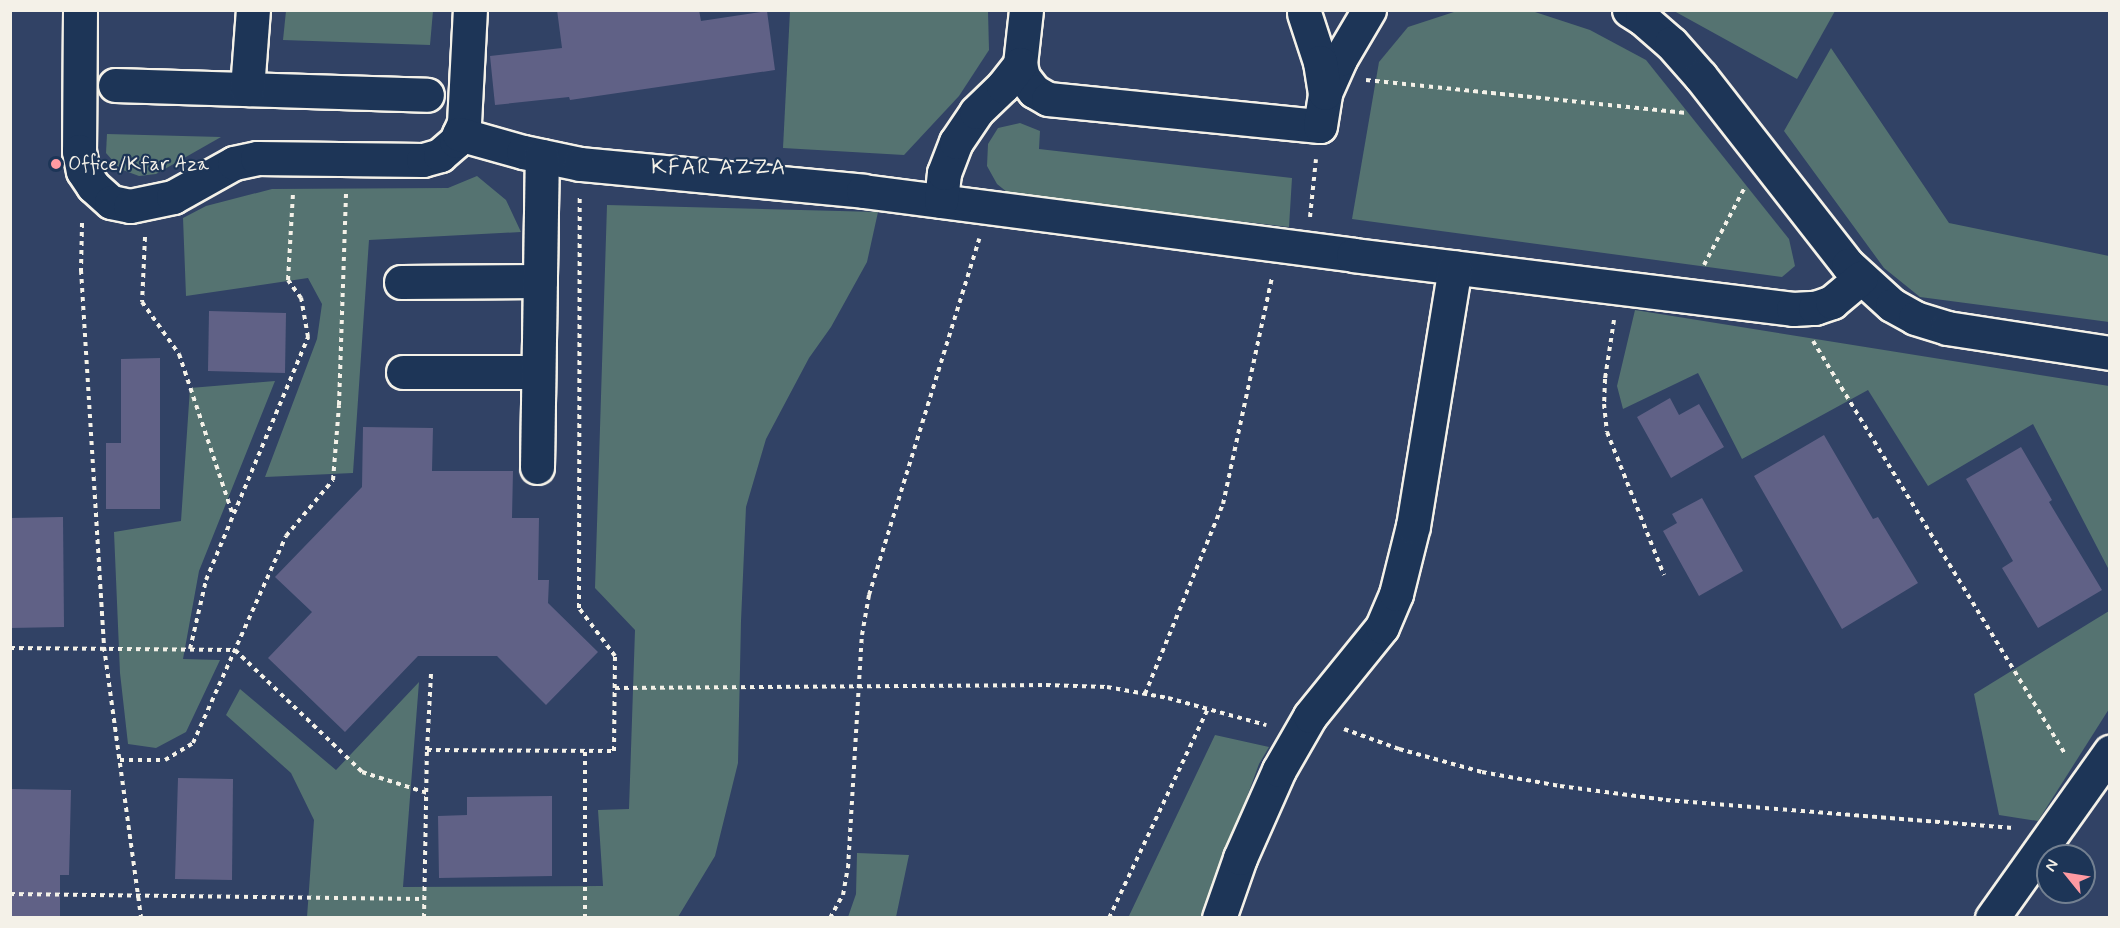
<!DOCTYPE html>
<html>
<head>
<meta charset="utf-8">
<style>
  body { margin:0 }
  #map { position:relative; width:2120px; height:928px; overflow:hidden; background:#314265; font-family:Mynerve,sans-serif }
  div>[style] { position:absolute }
  .green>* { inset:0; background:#557371 }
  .building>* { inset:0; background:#606186 }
  .path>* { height:4px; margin-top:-2px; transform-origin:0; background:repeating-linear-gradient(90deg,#f4f1e8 0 4.5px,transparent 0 9px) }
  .roads { filter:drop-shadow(2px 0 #f4f1e8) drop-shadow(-2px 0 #f4f1e8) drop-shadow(0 2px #f4f1e8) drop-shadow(0 -2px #f4f1e8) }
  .minor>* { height:33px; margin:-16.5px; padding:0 16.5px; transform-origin:16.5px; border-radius:16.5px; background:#1d3557 }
  .dots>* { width:16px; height:16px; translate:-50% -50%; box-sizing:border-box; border:3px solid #1d3557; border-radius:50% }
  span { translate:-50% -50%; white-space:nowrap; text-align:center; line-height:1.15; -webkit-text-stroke:4.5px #1d3557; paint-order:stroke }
  .poi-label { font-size:20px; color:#f4f1e8 }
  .left { translate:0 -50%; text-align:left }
  .quarter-label { font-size:22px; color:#f4f1e8; letter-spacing:1.5px }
  .frame { position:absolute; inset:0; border:12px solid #f4f1e8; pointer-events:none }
  .north { position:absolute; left:2036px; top:844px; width:60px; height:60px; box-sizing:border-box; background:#1d3557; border:2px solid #738091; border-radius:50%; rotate:300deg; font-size:16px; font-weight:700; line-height:24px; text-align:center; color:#f4f1e8 }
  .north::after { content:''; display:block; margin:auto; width:21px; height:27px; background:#ff9aa2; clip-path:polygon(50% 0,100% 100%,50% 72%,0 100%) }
</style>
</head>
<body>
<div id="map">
  <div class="green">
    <div style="clip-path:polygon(286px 11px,433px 11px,430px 45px,283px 40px)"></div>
    <div style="clip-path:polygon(790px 11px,988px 11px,989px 50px,959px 96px,904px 155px,783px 148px)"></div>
    <div style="clip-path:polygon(1457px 11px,1535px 12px,1590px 30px,1646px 60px,1789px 239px,1795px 266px,1782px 277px,1352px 219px,1379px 62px,1408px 27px)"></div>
    <div style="clip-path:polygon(1674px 11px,1835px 11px,1797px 79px)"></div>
    <div style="clip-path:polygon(1831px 48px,1949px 223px,2109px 256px,2109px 322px,1920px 297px,1884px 268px,1784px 131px)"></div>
    <div style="clip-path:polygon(1020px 123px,1040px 131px,1039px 149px,1292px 178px,1289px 227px,1012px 196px,997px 184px,987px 166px,988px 144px,998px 128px)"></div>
    <div style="clip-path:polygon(107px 134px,221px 137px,156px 174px,139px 176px,120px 169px,106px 153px)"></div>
    <div style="clip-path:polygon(477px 176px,506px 200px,521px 232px,369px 240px,353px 473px,265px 477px,317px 339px,322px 304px,308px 278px,186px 296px,183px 218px,206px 206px,272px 189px,448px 188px)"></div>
    <div style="clip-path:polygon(607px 205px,878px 212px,867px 262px,831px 327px,809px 358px,766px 439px,746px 507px,741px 621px,738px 763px,715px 856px,678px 917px,307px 917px,314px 820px,291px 773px,226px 715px,240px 689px,336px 770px,419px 682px,403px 887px,603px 886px,598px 810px,629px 809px,635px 630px,595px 588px)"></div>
    <div style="clip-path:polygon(1635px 310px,2109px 386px,2109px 570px,2033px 424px,1928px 486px,1868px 390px,1742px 459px,1698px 373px,1623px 409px,1617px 386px)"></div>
    <div style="clip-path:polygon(275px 381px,199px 571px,183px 659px,220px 660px,186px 732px,156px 748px,128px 744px,120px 673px,114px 532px,181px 521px,190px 388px)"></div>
    <div style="clip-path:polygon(2109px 611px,2109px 709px,2038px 821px,1999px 815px,1974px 694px)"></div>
    <div style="clip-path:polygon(1215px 735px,1269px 747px,1259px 764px,1203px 917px,1128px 918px)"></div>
    <div style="clip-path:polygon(857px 853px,909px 855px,896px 917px,848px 917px,856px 894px)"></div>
  </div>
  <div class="building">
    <div style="clip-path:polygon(557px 10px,699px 10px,701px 21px,767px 11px,775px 70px,570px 100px,569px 97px,495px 105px,490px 56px,562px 48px)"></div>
    <div style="clip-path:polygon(209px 311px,286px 313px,285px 373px,208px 371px)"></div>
    <div style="clip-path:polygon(160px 358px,160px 509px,106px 509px,106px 443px,121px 443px,121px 359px)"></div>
    <div style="clip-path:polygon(1670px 398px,1679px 415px,1699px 404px,1724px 447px,1671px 478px,1637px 417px)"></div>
    <div style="clip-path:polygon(363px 427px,433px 428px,432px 471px,513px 471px,512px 518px,539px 518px,538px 580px,549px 580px,548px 603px,598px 652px,546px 705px,497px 656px,418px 656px,345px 732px,268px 658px,312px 612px,275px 577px,362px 487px)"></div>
    <div style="clip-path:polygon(1824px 435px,1873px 519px,1878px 517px,1918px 583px,1842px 629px,1754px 476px)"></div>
    <div style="clip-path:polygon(2021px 447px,2052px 500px,2049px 502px,2102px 590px,2038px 628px,2002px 568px,2013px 561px,1966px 479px)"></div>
    <div style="clip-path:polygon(1702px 498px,1743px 571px,1699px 596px,1663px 531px,1677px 523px,1672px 514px)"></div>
    <div style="clip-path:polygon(63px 517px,64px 627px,10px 628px,10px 518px)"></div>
    <div style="clip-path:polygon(178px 778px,233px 779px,232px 880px,175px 879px)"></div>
    <div style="clip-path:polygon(12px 789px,71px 790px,69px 875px,60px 875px,60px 918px,10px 918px)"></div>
    <div style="clip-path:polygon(552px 796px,552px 876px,439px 878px,438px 816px,467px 815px,467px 797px)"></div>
  </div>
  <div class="path">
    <div style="left:1366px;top:80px;width:322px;rotate:5.9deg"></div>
    <div style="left:1310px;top:217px;width:58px;rotate:-84.1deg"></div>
    <div style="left:82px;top:223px;width:47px;rotate:91.2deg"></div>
    <div style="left:81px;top:270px;width:378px;rotate:86.5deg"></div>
    <div style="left:104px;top:647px;width:274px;rotate:82.2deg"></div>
    <div style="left:145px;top:237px;width:65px;rotate:92.6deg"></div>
    <div style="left:142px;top:302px;width:64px;rotate:54.6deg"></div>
    <div style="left:179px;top:354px;width:170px;rotate:71.5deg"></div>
    <div style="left:1704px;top:265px;width:88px;rotate:-62.3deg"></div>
    <div style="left:1614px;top:320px;width:60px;rotate:98.7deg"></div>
    <div style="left:1605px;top:379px;width:25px;rotate:92deg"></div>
    <div style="left:1604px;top:404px;width:28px;rotate:84deg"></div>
    <div style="left:1607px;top:432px;width:154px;rotate:68.3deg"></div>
    <div style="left:1813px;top:341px;width:485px;rotate:58.6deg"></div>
    <div style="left:10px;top:648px;width:225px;rotate:0.5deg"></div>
    <div style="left:235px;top:650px;width:176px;rotate:43.8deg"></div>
    <div style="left:362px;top:772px;width:68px;rotate:17.9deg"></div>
    <div style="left:190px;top:649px;width:71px;rotate:-76.9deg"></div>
    <div style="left:206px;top:580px;width:264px;rotate:-67.2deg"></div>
    <div style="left:308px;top:337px;width:40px;rotate:-100deg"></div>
    <div style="left:301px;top:298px;width:22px;rotate:-126deg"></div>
    <div style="left:288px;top:280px;width:88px;rotate:-86.7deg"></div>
    <div style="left:431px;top:674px;width:76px;rotate:93deg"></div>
    <div style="left:427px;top:750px;width:187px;rotate:0.3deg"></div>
    <div style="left:614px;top:751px;width:95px;rotate:-89.4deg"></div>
    <div style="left:615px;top:656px;width:60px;rotate:-126.9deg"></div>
    <div style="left:579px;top:608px;width:410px;rotate:-89.9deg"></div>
    <div style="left:615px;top:688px;width:431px;rotate:-0.4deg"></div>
    <div style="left:1046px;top:685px;width:61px;rotate:1.9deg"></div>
    <div style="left:1107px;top:687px;width:62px;rotate:10.2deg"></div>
    <div style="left:1168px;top:698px;width:102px;rotate:15.4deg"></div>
    <div style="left:1145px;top:694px;width:205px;rotate:-67.7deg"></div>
    <div style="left:1223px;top:504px;width:231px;rotate:-77.8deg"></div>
    <div style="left:1344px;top:729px;width:59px;rotate:20deg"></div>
    <div style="left:1399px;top:749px;width:86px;rotate:15.5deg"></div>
    <div style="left:1482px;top:772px;width:79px;rotate:10.2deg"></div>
    <div style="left:1560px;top:786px;width:107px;rotate:7.5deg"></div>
    <div style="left:1666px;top:800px;width:348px;rotate:4.6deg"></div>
    <div style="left:120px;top:760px;width:45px"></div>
    <div style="left:165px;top:760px;width:33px;rotate:-31deg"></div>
    <div style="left:193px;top:743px;width:227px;rotate:-65.8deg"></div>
    <div style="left:286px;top:536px;width:73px;rotate:-50deg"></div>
    <div style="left:333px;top:480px;width:75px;rotate:-85.4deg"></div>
    <div style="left:339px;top:405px;width:212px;rotate:-88.1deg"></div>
    <div style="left:10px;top:894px;width:414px;rotate:0.7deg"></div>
    <div style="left:424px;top:918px;width:168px;rotate:-89deg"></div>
    <div style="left:585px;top:918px;width:167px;rotate:-90deg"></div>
    <div style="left:830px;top:918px;width:26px;rotate:-61deg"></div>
    <div style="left:843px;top:895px;width:27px;rotate:-80deg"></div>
    <div style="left:848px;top:868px;width:233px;rotate:-86.6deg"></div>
    <div style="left:862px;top:635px;width:41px;rotate:-80.1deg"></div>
    <div style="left:869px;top:595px;width:373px;rotate:-72.8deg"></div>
    <div style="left:1109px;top:918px;width:231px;rotate:-64.7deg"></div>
  </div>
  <div class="roads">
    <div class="minor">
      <div style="left:80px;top:10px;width:141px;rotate:90.4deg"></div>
      <div style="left:79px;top:151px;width:20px;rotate:79deg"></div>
      <div style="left:83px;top:171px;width:18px;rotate:56deg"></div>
      <div style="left:93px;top:186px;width:24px;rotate:42deg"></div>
      <div style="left:111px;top:202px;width:19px;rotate:12deg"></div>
      <div style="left:130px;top:206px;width:44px;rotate:-11.8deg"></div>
      <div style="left:173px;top:197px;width:70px;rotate:-29.1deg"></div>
      <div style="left:234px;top:163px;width:24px;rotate:-12deg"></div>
      <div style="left:257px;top:158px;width:166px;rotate:0.7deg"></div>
      <div style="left:423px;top:160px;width:18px;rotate:-16deg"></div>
      <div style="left:440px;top:155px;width:21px;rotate:-41deg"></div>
      <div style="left:456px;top:141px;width:20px;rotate:-66deg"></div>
      <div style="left:464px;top:123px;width:113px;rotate:-87deg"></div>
      <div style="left:1026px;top:10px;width:54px;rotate:96.3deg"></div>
      <div style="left:1020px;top:64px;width:13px;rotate:77deg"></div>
      <div style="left:1023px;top:77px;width:18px;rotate:52deg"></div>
      <div style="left:1034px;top:91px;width:16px;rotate:30deg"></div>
      <div style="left:1048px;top:99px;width:273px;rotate:5.7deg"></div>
      <div style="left:1320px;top:126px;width:33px;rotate:-81deg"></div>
      <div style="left:1325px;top:93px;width:37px;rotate:-66deg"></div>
      <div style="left:1340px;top:59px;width:57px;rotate:-59.4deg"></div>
      <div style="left:1629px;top:10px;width:15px;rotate:32deg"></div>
      <div style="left:1642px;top:18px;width:38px;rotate:41deg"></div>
      <div style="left:1671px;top:43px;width:45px;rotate:48.6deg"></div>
      <div style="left:1701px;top:77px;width:239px;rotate:52deg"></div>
      <div style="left:1848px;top:265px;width:59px;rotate:42.3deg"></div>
      <div style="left:1892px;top:305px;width:26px;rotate:29deg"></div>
      <div style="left:1915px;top:318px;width:34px;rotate:17deg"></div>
      <div style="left:1947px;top:328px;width:165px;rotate:8.7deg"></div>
      <div style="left:1304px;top:13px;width:52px;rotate:71.9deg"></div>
      <div style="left:1320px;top:62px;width:31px;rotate:81deg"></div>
      <div style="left:115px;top:85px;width:312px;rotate:1.8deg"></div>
      <div style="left:247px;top:89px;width:79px;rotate:-85.7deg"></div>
      <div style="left:459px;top:134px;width:66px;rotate:15.7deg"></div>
      <div style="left:523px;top:152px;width:58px;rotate:11.9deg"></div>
      <div style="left:580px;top:164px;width:284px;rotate:5.4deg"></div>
      <div style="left:863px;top:191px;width:494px;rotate:7.4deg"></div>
      <div style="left:1353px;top:255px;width:443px;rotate:7deg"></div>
      <div style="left:1793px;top:309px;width:22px;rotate:-3deg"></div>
      <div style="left:1815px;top:308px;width:18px;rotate:-19deg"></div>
      <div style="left:1832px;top:302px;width:38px;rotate:-40deg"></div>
      <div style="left:941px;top:201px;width:28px;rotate:-84deg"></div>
      <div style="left:944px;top:173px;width:33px;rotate:-69deg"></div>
      <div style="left:956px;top:142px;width:36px;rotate:-56deg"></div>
      <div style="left:976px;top:112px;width:37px;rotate:-44deg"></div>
      <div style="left:1003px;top:86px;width:28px;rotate:-52deg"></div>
      <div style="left:401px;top:282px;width:139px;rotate:-0.4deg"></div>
      <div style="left:403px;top:372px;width:135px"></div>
      <div style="left:537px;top:467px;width:311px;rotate:-89.1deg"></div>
      <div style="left:1219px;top:918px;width:64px;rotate:-70.7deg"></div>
      <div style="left:1240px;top:858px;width:96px;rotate:-66.1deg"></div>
      <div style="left:1279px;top:770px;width:62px;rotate:-60.1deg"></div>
      <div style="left:1310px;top:716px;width:114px;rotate:-51deg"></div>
      <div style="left:1382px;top:627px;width:36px;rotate:-67deg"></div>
      <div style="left:1396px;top:594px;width:70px;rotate:-76deg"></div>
      <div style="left:1413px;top:526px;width:262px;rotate:-80.8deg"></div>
      <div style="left:1992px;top:918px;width:204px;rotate:-54.6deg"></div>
    </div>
  </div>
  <div class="dots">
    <div style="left:56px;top:164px;background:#ff9aa2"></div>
  </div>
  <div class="poi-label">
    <span class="left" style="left:68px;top:164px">Office/Kfar Aza</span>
  </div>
  <div class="quarter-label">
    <span style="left:719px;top:169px">KFAR AZZA</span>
  </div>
  <div class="frame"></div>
  <div class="north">N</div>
</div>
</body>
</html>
